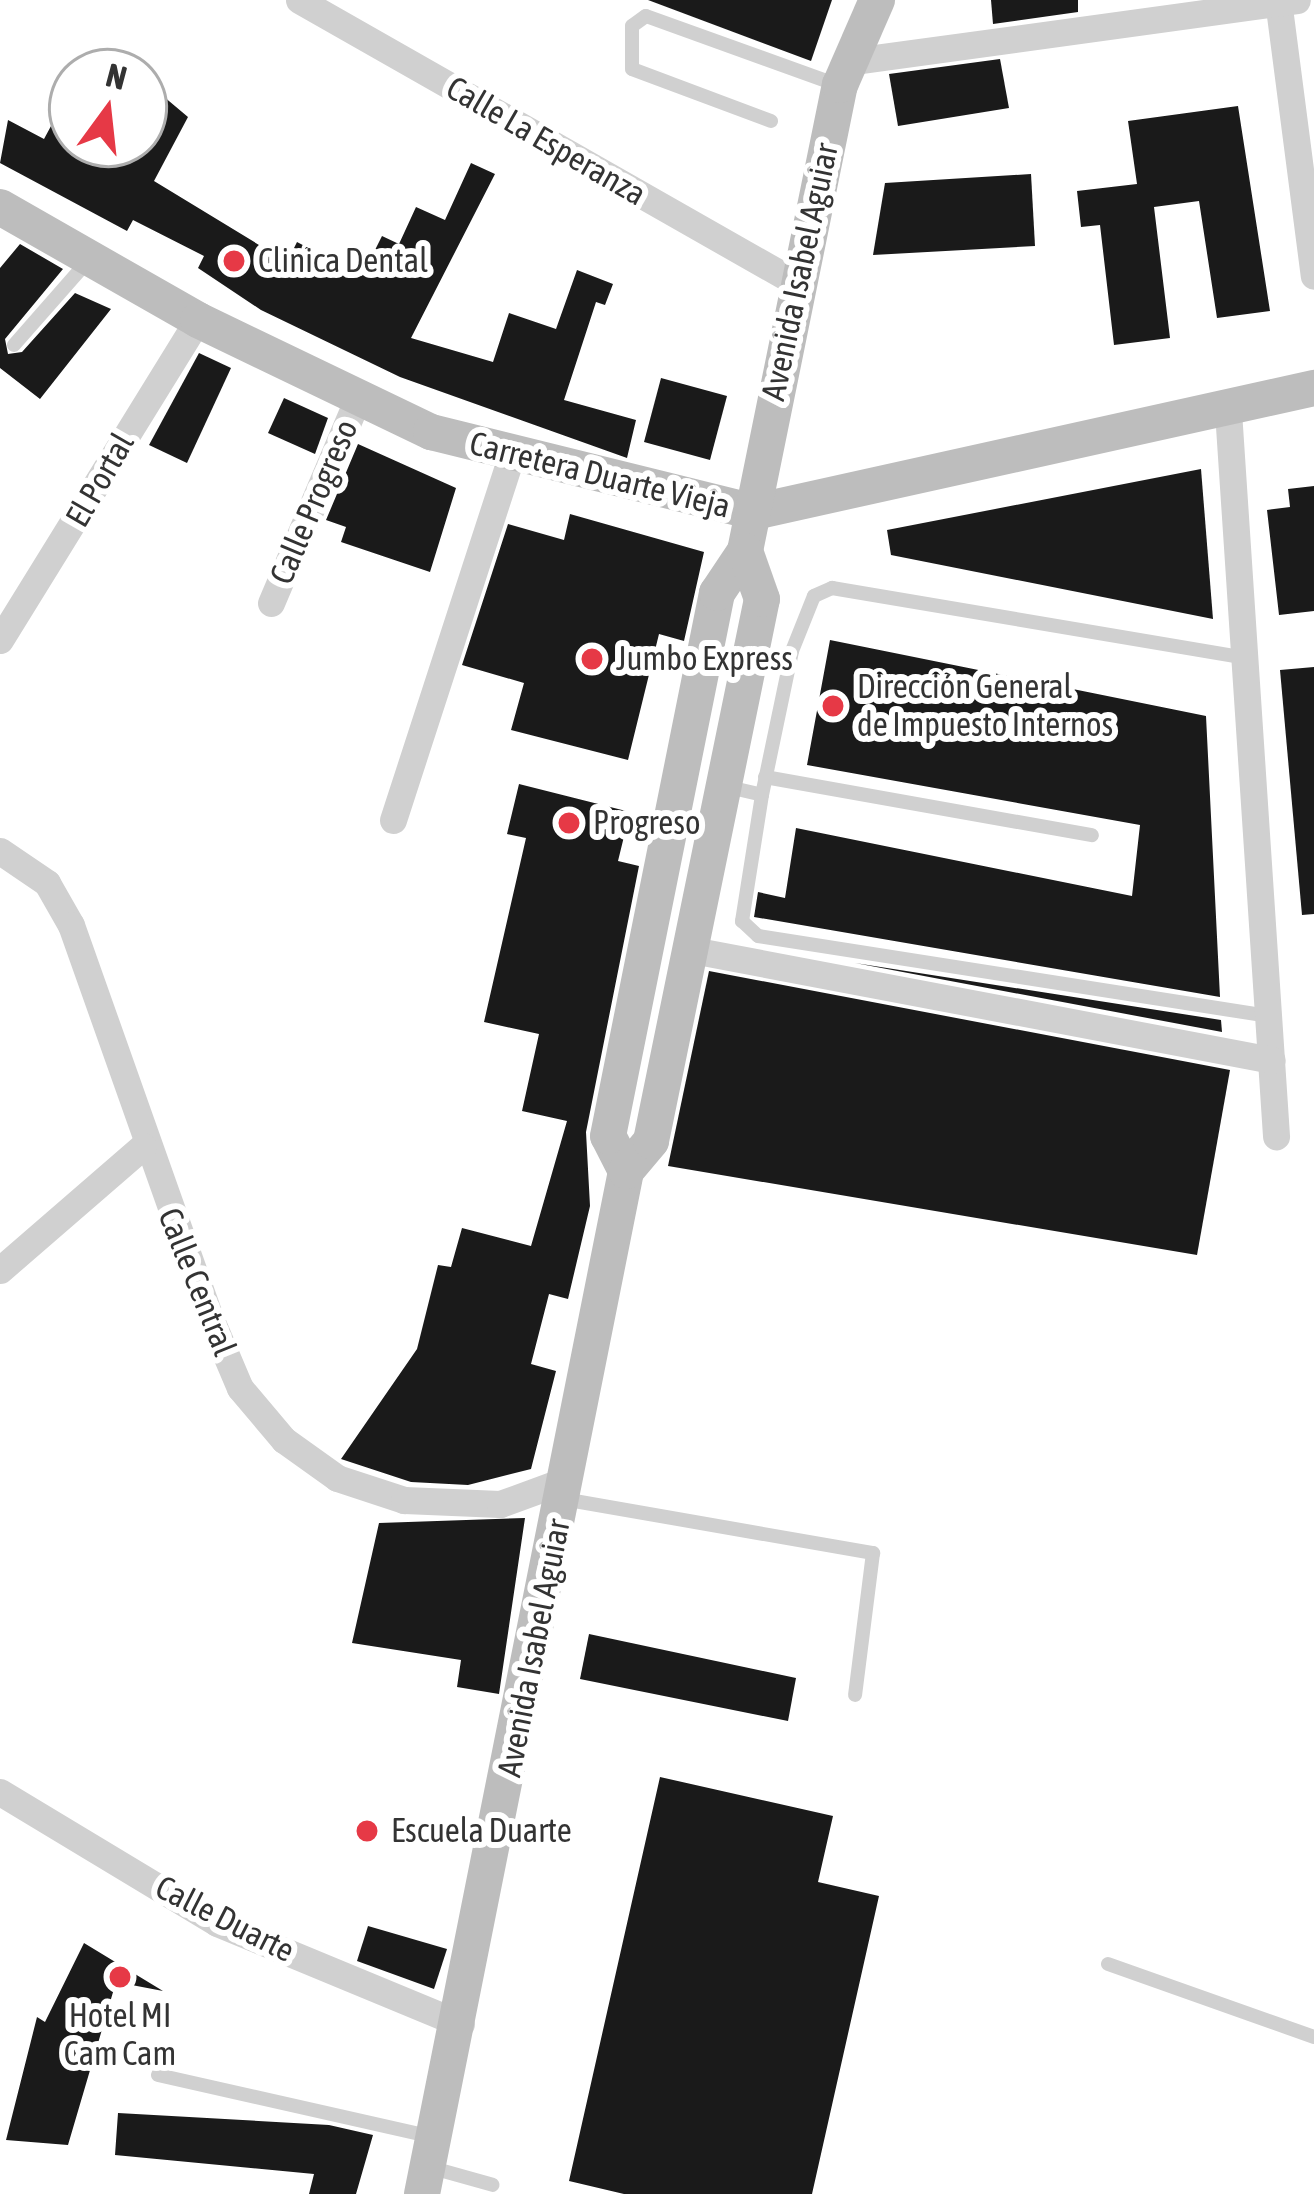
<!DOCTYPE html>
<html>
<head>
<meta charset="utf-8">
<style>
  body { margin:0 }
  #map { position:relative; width:1314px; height:2194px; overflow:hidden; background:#fff; font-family:"Asap Condensed",sans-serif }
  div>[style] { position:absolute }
  .building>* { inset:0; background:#1a1a1a }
  .service>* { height:14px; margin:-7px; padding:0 7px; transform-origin:7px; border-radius:7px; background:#d0d0d0 }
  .minor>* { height:27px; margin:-13.5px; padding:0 13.5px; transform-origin:13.5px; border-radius:13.5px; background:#d0d0d0 }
  .secondary>* { height:36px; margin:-18px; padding:0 18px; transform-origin:18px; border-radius:18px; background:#bdbdbd }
  .dots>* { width:33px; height:33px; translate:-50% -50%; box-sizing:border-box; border:6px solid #fff; border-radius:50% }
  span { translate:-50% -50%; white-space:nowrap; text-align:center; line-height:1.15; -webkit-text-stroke:12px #fff; paint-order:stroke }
  .street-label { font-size:33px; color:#333 }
  .poi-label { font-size:33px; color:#333 }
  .left { translate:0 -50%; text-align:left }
  .north { position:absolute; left:48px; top:48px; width:120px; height:120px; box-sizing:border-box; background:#fff; border:3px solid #adadad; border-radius:50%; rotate:15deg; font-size:33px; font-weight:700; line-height:48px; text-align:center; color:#333 }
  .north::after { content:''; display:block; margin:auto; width:42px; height:54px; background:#e63946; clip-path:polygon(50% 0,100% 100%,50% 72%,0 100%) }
</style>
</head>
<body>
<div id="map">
  <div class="building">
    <div style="clip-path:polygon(648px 0,832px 0,811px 61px)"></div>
    <div style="clip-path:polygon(991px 0,1078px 0,1078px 12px,993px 24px)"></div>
    <div style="clip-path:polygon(1000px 59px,1009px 108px,898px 126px,889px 74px)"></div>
    <div style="clip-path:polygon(144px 80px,188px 117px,154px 181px,287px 262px,297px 242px,362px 276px,382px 236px,399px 244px,416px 207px,445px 220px,471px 163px,495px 174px,411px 338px,493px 362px,509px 313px,556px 329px,577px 270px,613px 284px,605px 305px,596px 302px,564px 400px,636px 420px,627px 458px,400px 377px,261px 310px,198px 268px,204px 256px,133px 220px,127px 231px,0 163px,8px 120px,44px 139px,51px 126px,72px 144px,144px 144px)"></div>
    <div style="clip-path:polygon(1238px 106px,1270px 311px,1217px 318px,1199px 201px,1154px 207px,1170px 338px,1114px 345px,1100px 225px,1081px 227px,1077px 191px,1137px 184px,1128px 121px)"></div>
    <div style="clip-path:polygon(1031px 174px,1035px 246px,873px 255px,885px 183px)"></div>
    <div style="clip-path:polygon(20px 244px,63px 269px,5px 339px,8px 354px,22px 352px,75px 293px,111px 309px,40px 399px,0 368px,0 268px)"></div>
    <div style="clip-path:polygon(199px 353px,231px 368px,187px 463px,149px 445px)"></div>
    <div style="clip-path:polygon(661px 378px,727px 396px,710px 460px,644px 442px)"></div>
    <div style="clip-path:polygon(284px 398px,328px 418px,315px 454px,268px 433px)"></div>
    <div style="clip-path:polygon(358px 444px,456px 488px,430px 572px,341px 542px,346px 527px,326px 520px)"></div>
    <div style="clip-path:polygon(1201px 469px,1213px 619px,891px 555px,887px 530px)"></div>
    <div style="clip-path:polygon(1314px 486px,1314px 611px,1279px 615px,1267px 510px,1290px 507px,1288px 489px)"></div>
    <div style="clip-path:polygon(570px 514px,704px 552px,684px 641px,659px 634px,628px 760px,511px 730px,524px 683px,462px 665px,508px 524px,564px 540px)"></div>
    <div style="clip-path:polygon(830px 640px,1206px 716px,1220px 997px,754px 917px,758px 892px,785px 898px,796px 828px,1132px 896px,1140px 825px,807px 765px)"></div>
    <div style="clip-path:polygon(1314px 667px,1314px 914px,1302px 915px,1280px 670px)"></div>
    <div style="clip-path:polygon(519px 784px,630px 812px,618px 861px,639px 866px,586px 1132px,590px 1206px,568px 1299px,549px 1294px,531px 1364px,556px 1371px,531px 1469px,468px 1485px,411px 1482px,341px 1459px,417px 1349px,438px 1265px,451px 1267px,462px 1228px,531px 1246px,567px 1121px,522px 1111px,539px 1034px,484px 1022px,526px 838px,507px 834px)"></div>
    <div style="clip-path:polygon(855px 963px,1221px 1020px,1222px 1032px)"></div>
    <div style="clip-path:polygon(709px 971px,1230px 1070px,1197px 1255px,668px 1166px)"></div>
    <div style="clip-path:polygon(525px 1518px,499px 1694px,457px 1687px,461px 1660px,352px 1643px,379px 1523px)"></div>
    <div style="clip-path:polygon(589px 1634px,796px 1678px,788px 1721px,580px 1679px)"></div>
    <div style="clip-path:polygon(660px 1777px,833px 1816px,818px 1882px,879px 1896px,812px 2194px,624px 2194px,569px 2181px)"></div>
    <div style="clip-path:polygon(368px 1926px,447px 1949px,434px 1989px,357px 1961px)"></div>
    <div style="clip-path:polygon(84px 1943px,163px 1991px,116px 1982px,68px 2145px,6px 2140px,37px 2017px,45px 2022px)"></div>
    <div style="clip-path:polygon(118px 2113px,329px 2125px,373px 2135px,356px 2194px,309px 2194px,314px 2174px,115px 2155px)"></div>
  </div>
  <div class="service">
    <div style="left:771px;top:121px;width:148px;rotate:-159.5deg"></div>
    <div style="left:632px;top:69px;width:43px;rotate:-90deg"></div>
    <div style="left:632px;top:26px;width:17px;rotate:-36deg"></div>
    <div style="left:646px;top:16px;width:204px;rotate:19.8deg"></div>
    <div style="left:14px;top:345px;width:111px;rotate:-48.7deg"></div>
    <div style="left:765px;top:777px;width:332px;rotate:10.1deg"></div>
    <div style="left:724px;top:786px;width:39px;rotate:13deg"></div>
    <div style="left:762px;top:795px;width:147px;rotate:-78.2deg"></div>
    <div style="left:792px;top:651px;width:59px;rotate:-68.2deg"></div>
    <div style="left:814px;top:596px;width:20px;rotate:-24deg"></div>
    <div style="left:832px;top:588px;width:418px;rotate:9.6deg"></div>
    <div style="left:762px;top:795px;width:128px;rotate:99deg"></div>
    <div style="left:742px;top:921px;width:22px;rotate:43deg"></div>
    <div style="left:758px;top:936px;width:516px;rotate:8.91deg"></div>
    <div style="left:563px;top:1499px;width:315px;rotate:9.9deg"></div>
    <div style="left:873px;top:1553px;width:143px;rotate:97.2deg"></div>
    <div style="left:1108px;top:1964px;width:219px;rotate:19.5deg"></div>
    <div style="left:158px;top:2075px;width:283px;rotate:12.7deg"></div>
    <div style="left:429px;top:2167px;width:66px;rotate:15.7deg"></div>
  </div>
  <div class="minor">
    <div style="left:299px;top:0;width:568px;rotate:29.63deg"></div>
    <div style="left:1278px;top:0;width:278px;rotate:82.6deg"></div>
    <div style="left:846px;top:62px;width:455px;rotate:-7.8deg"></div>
    <div style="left:1228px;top:411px;width:727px;rotate:86.21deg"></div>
    <div style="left:271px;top:603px;width:220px;rotate:-67deg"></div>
    <div style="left:0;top:640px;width:376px;rotate:-58.3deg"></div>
    <div style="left:393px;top:820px;width:379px;rotate:-72deg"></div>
    <div style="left:0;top:851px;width:57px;rotate:34.2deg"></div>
    <div style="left:47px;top:883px;width:48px;rotate:60.3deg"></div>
    <div style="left:71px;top:925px;width:414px;rotate:70.5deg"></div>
    <div style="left:209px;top:1315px;width:79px;rotate:67deg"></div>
    <div style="left:240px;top:1388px;width:68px;rotate:49.8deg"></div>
    <div style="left:284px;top:1440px;width:65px;rotate:35.6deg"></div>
    <div style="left:337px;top:1478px;width:71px;rotate:18.2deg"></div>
    <div style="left:404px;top:1500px;width:96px;rotate:2.4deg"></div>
    <div style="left:500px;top:1504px;width:70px;rotate:-20deg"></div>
    <div style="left:692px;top:950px;width:590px;rotate:10.74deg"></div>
    <div style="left:0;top:1270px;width:189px;rotate:-40.9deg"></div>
    <div style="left:0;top:1792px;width:253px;rotate:31.1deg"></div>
    <div style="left:217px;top:1923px;width:264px;rotate:22.5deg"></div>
  </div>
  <div class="secondary">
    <div style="left:0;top:207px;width:228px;rotate:29.7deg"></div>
    <div style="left:198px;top:320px;width:259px;rotate:25.7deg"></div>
    <div style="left:431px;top:432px;width:333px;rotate:13.9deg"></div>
    <div style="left:754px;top:512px;width:574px;rotate:-12.49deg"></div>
    <div style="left:626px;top:1171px;width:39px;rotate:-117deg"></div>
    <div style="left:608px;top:1136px;width:554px;rotate:-78.65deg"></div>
    <div style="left:717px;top:593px;width:50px;rotate:-56.3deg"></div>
    <div style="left:745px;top:551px;width:476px;rotate:-78.5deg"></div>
    <div style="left:840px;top:85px;width:93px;rotate:-66.5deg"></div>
    <div style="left:422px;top:2194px;width:1043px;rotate:-78.72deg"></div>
    <div style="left:626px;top:1171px;width:39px;rotate:-50deg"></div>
    <div style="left:651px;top:1141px;width:553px;rotate:-78.43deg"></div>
    <div style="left:762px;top:599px;width:51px;rotate:-109.5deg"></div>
  </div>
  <div class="dots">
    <div style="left:234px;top:261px;background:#e63946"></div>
    <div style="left:592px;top:659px;background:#e63946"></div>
    <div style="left:833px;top:706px;background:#e63946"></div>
    <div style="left:569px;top:823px;background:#e63946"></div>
    <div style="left:367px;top:1831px;background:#e63946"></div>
    <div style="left:120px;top:1977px;background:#e63946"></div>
  </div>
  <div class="street-label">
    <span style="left:546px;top:141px;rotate:30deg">Calle La Esperanza</span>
    <span style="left:800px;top:272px;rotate:-78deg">Avenida Isabel Aguiar</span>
    <span style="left:600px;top:475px;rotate:14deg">Carretera Duarte Vieja</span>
    <span style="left:100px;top:480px;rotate:-60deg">El Portal</span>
    <span style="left:314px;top:502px;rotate:-67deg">Calle Progreso</span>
    <span style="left:197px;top:1282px;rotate:68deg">Calle Central</span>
    <span style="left:534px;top:1648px;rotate:-79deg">Avenida Isabel Aguiar</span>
    <span style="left:225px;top:1919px;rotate:27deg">Calle Duarte</span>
  </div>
  <div class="poi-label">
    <span class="left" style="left:258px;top:261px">Clinica Dental</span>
    <span class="left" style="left:616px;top:659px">Jumbo Express</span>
    <span class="left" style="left:857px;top:706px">Dirección General<br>de Impuesto Internos</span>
    <span class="left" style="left:593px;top:823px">Progreso</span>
    <span class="left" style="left:391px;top:1831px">Escuela Duarte</span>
    <span style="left:120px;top:2035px">Hotel MI<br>Cam Cam</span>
  </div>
  <div class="north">N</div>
</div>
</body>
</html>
